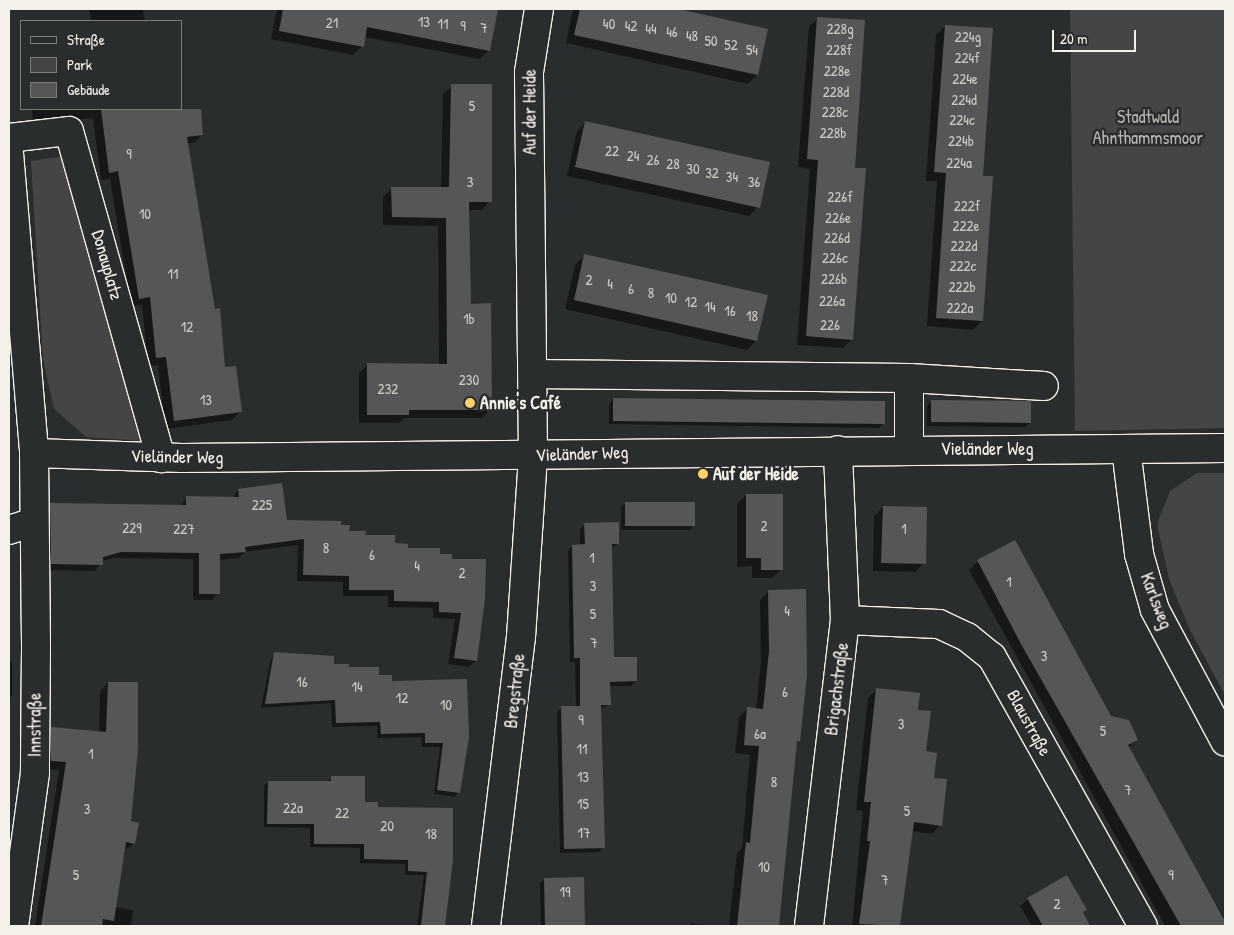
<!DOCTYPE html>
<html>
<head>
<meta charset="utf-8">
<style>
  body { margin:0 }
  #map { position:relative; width:1234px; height:935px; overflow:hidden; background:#2a2d2e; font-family:"Patrick Hand",sans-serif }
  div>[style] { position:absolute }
  .green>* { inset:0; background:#444645 }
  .shadow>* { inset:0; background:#0007 }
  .building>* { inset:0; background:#555756 }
  .roads { filter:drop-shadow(1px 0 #f4f1e8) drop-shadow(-1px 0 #f4f1e8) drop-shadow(0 1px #f4f1e8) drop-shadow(0 -1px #f4f1e8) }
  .minor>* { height:28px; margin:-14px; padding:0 14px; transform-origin:14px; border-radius:14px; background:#2a2d2e }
  .dots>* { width:14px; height:14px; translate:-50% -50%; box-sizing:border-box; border:2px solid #2a2d2e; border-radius:50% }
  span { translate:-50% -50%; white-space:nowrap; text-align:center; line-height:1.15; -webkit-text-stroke:5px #2a2d2e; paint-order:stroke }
  .number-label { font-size:15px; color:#cccac4 }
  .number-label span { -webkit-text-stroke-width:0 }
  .street-label { font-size:18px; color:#f4f1e8 }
  .park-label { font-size:18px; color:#b6b5af }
  .poi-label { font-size:18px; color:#f4f1e8; font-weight:700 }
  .left { translate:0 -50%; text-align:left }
  .frame { position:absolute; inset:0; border:10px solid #f4f1e8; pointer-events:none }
  .legend { position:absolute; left:20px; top:20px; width:162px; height:90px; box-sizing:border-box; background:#2a2d2e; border:1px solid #7b7b78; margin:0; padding:6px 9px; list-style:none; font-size:15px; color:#f4f1e8 }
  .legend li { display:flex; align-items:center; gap:10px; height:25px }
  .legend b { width:25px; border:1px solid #7b7b78 }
  .scale { position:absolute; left:1052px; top:30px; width:84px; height:22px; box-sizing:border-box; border:2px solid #f4f1e8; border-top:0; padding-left:6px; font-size:15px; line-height:18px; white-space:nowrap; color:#f4f1e8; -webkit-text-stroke:4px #2a2d2e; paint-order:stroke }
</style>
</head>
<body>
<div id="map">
  <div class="green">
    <div style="clip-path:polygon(1070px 9px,1225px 9px,1225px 428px,1075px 431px)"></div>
    <div style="clip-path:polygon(66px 156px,144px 441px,86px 437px,54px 409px,43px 359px,31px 161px)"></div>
    <div style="clip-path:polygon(1197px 473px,1225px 473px,1225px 695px,1189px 628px,1169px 579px,1157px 524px,1170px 491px)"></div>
  </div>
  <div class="shadow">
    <div style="clip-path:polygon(89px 9px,143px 9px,145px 21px,91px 21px)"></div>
    <div style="clip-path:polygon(277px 9px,497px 9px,489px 50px,480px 59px,364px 37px,362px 46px,353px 55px,271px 39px)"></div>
    <div style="clip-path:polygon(573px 9px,670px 9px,767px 30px,757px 75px,748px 84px,566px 43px)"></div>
    <div style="clip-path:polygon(818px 18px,854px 169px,852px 339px,843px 348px,797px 345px,810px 169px,798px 167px,809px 27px)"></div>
    <div style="clip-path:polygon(945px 26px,981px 177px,982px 321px,973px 330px,927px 326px,937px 181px,926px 181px,936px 35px)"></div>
    <div style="clip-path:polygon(452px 86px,490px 201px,482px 210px,468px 210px,470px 305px,490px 409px,482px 418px,404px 418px,399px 423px,359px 423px,359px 373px,367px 365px,439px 365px,438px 226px,383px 225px,383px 197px,392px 188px,441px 189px,443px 94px)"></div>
    <div style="clip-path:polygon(32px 109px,138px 109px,138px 119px,202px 135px,194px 143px,187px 144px,224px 369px,240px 412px,232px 420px,165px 429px,158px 365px,148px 366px,142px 305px,131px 306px,110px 179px,101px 180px,93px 118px,33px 123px)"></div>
    <div style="clip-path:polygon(586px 122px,758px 207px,749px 216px,567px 176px,577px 131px)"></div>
    <div style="clip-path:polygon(584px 256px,756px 341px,747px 350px,565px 309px,575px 265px)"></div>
    <div style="clip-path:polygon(613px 399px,884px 423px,879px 428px,609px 424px,609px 404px)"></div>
    <div style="clip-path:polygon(931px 401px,1030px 423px,1025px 427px,927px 426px,927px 406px)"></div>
    <div style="clip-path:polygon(238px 490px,286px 521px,340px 526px,348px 532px,407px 549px,451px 556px,476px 661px,469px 667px,448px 664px,455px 619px,433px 618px,433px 608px,388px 607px,388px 596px,343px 596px,343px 582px,297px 581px,298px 545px,245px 552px,239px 558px,219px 560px,218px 593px,212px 600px,193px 600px,193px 559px,113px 558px,102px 561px,95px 571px,45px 570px,44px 511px,51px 504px,180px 506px,187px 498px,232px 498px)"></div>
    <div style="clip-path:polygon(746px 495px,781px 569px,772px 578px,752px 578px,752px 566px,737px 567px,737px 504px)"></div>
    <div style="clip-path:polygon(625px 503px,694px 525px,690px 530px,621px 530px,621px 508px)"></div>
    <div style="clip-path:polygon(883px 507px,924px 563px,915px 572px,873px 571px,874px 516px)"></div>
    <div style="clip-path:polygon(585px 524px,618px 544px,611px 548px,613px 658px,636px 681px,631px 686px,609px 686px,609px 704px,600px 709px,603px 847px,599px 852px,560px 853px,557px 712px,562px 707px,576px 707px,575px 662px,570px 662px,568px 551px,572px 546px,580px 546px,580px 529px)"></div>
    <div style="clip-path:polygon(978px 561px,1110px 717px,1137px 740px,1128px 748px,1225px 919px,1225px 926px,1165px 926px,969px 570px)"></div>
    <div style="clip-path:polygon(769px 591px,798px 740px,795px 743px,777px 926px,729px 926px,737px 853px,742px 848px,750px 755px,735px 753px,739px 717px,748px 708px,756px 709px,761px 661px,760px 600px)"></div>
    <div style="clip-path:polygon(275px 654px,348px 669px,390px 683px,466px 681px,459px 792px,455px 797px,434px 794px,440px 747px,422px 747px,421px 737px,377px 738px,377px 726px,332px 727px,331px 703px,261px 708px,271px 658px)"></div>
    <div style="clip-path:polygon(9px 662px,12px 662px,12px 696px,9px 699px)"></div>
    <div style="clip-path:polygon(108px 683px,134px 843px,124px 851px,115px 907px,133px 910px,131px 926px,35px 926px,59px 770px,43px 769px,43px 737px,51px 729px,99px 733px,100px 691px)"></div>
    <div style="clip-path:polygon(877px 689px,917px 711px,940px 825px,932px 834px,912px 831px,899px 926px,852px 926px,863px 811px,856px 810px,868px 698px)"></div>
    <div style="clip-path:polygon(332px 777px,364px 803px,377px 808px,452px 860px,444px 926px,417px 926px,424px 875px,405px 875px,405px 864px,360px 863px,360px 848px,310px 847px,310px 828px,264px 827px,264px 786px,268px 782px,327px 782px)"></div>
    <div style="clip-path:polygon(583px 878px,584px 926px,541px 926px,540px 883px,545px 879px)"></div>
    <div style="clip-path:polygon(1028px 899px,1082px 913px,1089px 926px,1032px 926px,1020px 906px)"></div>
    <div style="clip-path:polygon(692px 924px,717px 926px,689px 926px)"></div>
  </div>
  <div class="building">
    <div style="clip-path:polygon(283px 9px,498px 9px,490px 51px,367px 27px,364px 47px,279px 31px)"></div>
    <div style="clip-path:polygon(580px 9px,678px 9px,768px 29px,758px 75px,574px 35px)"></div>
    <div style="clip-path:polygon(817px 17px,865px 20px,855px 168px,866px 168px,853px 340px,806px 336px,818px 160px,807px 159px)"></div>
    <div style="clip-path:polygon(945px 25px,993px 28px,983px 176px,993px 176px,983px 321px,936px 318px,946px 173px,934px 172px)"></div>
    <div style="clip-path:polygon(451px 84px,492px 84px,492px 202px,469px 202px,471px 304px,491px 303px,492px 410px,409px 410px,409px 415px,367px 415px,367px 363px,447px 364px,446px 218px,392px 217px,391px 187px,449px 187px)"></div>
    <div style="clip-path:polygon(101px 109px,201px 109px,203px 135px,187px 137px,215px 309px,220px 308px,225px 367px,236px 366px,242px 412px,174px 421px,166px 357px,156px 358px,150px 297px,139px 299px,118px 171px,109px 173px)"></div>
    <div style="clip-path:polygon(585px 121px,770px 162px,760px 208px,575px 167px)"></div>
    <div style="clip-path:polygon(584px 254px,768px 295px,757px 341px,574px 300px)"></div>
    <div style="clip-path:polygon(613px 398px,885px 401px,885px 424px,613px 421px)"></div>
    <div style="clip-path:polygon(931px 400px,1031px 401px,1031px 423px,931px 422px)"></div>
    <div style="clip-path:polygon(282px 483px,287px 520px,341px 521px,341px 525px,350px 525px,349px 531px,366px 531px,365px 535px,395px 535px,395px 543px,408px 544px,408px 548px,440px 548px,440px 554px,452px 554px,452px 559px,486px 559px,485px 599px,477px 661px,454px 658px,461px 613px,439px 612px,439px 602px,394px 601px,394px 590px,349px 590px,349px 576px,303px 575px,304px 539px,245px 547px,246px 552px,220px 554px,220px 594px,199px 594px,199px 553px,121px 552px,103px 557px,103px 565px,51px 564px,50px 503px,186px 505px,186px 496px,239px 497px,238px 489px)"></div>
    <div style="clip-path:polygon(746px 494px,783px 494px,783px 570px,761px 570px,761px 558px,746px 558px)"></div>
    <div style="clip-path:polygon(625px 502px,695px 502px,695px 526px,625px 526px)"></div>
    <div style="clip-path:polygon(883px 506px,927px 507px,926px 564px,881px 563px)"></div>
    <div style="clip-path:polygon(619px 522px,619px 544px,612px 544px,614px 657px,637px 657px,637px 681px,610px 682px,611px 705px,601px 705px,605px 848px,564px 849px,561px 706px,580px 706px,580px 658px,574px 658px,572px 545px,585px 544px,584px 523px)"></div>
    <div style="clip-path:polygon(1015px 540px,1111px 716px,1129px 720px,1138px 740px,1128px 745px,1225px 921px,1225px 926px,1181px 926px,1021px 644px,977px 560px)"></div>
    <div style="clip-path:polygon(806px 589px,807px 675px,800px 741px,797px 741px,779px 926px,737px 926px,746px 842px,750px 843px,759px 746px,744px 745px,747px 707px,763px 709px,769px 651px,768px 590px)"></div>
    <div style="clip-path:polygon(274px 652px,334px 656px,334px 664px,349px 664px,349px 667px,379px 667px,379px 675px,392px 675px,392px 681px,467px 679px,469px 737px,460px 793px,437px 790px,443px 743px,425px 743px,425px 733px,381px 734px,380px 722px,336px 723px,335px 700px,265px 704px)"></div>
    <div style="clip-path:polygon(108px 682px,138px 682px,138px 749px,131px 821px,139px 823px,135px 844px,126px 842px,114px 921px,103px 919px,102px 926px,41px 926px,66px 762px,51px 761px,51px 727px,106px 732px)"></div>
    <div style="clip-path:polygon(876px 688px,920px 693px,918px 710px,931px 711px,926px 751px,937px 753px,934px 778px,947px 779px,942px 826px,914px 822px,900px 926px,859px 924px,870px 841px,867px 841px,871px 802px,864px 802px)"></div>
    <div style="clip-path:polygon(331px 776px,365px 776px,365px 802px,378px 802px,378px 807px,453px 808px,453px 860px,445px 926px,421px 926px,427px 872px,408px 871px,408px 860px,364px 859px,364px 844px,314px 844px,314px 824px,267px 824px,268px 781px,331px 781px)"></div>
    <div style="clip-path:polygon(1067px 875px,1087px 910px,1083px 912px,1090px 926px,1043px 926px,1027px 898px)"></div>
    <div style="clip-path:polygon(584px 877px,585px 926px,545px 926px,544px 878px)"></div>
  </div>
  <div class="roads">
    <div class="minor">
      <div style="left:9px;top:138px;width:60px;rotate:-6.7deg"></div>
      <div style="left:69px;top:131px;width:340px;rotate:74.3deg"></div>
      <div style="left:9px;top:153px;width:301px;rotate:85.2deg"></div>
      <div style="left:34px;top:453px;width:195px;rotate:89.4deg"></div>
      <div style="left:36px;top:648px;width:125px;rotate:90.5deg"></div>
      <div style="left:35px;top:773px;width:154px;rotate:97.8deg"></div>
      <div style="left:533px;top:374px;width:376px;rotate:0.6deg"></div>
      <div style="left:909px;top:378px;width:135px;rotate:3.4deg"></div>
      <div style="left:909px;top:378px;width:72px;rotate:90deg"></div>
      <div style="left:1126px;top:449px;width:106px;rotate:82.9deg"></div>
      <div style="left:1139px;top:554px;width:58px;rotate:74.1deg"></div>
      <div style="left:1155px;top:610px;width:149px;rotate:61.9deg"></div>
      <div style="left:34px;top:453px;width:148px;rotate:1.9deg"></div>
      <div style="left:182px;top:458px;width:1043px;rotate:-0.55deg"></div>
      <div style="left:9px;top:530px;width:26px;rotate:-18deg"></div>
      <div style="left:845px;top:620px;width:94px;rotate:2.4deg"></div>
      <div style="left:939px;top:624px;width:31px;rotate:25deg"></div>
      <div style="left:967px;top:637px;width:32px;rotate:39deg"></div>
      <div style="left:992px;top:657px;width:308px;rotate:60.7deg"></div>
      <div style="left:486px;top:926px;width:291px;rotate:-83.1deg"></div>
      <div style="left:521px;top:637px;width:181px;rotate:-86.2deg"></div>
      <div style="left:533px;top:456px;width:384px;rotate:-90.6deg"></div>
      <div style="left:529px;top:72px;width:64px;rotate:-81deg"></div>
      <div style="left:809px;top:926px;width:308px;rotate:-83.3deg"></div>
      <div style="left:845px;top:620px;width:170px;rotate:-92.4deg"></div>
    </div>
  </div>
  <div class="dots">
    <div style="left:470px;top:403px;background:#ffd166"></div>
    <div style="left:703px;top:474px;background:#ffd166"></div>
  </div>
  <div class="number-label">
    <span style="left:424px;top:22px">13</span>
    <span style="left:332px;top:23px">21</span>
    <span style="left:443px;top:24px">11</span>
    <span style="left:609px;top:24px">40</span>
    <span style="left:463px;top:26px">9</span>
    <span style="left:631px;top:26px">42</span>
    <span style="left:484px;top:28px">7</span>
    <span style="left:651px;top:29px">44</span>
    <span style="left:840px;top:29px">228g</span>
    <span style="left:672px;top:32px">46</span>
    <span style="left:692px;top:36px">48</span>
    <span style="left:968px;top:37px">224g</span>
    <span style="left:711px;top:41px">50</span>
    <span style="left:731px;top:45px">52</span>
    <span style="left:752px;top:50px">54</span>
    <span style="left:839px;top:50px">228f</span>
    <span style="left:967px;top:58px">224f</span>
    <span style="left:837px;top:71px">228e</span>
    <span style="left:965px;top:79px">224e</span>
    <span style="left:836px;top:92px">228d</span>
    <span style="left:964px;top:100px">224d</span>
    <span style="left:472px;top:106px">5</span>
    <span style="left:835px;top:112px">228c</span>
    <span style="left:962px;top:120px">224c</span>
    <span style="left:833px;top:133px">228b</span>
    <span style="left:961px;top:141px">224b</span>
    <span style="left:612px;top:151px">22</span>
    <span style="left:129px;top:154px">9</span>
    <span style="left:633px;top:156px">24</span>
    <span style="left:653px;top:160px">26</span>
    <span style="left:959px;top:163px">224a</span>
    <span style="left:673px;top:164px">28</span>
    <span style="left:693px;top:169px">30</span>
    <span style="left:712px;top:173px">32</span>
    <span style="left:732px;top:177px">34</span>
    <span style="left:470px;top:182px">3</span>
    <span style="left:754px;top:182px">36</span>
    <span style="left:840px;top:197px">226f</span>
    <span style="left:967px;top:206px">222f</span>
    <span style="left:145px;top:214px">10</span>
    <span style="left:838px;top:218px">226e</span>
    <span style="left:966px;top:226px">222e</span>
    <span style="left:837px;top:238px">226d</span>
    <span style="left:964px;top:246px">222d</span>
    <span style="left:835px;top:258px">226c</span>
    <span style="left:963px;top:266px">222c</span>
    <span style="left:173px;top:274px">11</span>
    <span style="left:834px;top:279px">226b</span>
    <span style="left:589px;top:280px">2</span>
    <span style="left:610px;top:284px">4</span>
    <span style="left:962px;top:287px">222b</span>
    <span style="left:631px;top:289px">6</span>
    <span style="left:651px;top:293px">8</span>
    <span style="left:671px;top:298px">10</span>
    <span style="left:832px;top:301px">226a</span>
    <span style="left:691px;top:302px">12</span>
    <span style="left:710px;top:307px">14</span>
    <span style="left:960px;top:308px">222a</span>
    <span style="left:730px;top:311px">16</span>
    <span style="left:752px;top:316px">18</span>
    <span style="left:469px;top:319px">1b</span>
    <span style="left:830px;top:325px">226</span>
    <span style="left:187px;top:327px">12</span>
    <span style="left:469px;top:380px">230</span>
    <span style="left:388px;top:389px">232</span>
    <span style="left:206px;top:400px">13</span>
    <span style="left:262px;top:505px">225</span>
    <span style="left:764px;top:526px">2</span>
    <span style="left:132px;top:528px">229</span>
    <span style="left:184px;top:529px">227</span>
    <span style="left:904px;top:529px">1</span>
    <span style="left:326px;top:548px">8</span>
    <span style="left:372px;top:555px">6</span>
    <span style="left:592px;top:558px">1</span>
    <span style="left:417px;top:566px">4</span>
    <span style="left:462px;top:573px">2</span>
    <span style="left:1009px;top:582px">1</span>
    <span style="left:593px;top:586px">3</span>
    <span style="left:787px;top:611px">4</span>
    <span style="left:593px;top:614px">5</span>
    <span style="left:594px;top:643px">7</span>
    <span style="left:1044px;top:656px">3</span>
    <span style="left:302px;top:682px">16</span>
    <span style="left:357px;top:687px">14</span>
    <span style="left:785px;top:692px">6</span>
    <span style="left:402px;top:698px">12</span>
    <span style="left:446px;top:705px">10</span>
    <span style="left:581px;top:720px">9</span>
    <span style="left:901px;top:724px">3</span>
    <span style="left:1103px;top:731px">5</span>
    <span style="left:760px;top:734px">6a</span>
    <span style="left:582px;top:749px">11</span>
    <span style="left:91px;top:754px">1</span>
    <span style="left:583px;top:777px">13</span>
    <span style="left:774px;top:782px">8</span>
    <span style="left:1128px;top:790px">7</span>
    <span style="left:583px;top:804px">15</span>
    <span style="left:293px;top:808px">22a</span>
    <span style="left:87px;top:809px">3</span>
    <span style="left:907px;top:811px">5</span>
    <span style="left:342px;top:813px">22</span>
    <span style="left:387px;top:826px">20</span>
    <span style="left:584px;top:833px">17</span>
    <span style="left:431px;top:834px">18</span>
    <span style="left:764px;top:867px">10</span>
    <span style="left:76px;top:875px">5</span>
    <span style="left:1171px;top:875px">9</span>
    <span style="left:885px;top:880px">7</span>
    <span style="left:565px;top:892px">19</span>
    <span style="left:1057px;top:904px">2</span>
  </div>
  <div class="street-label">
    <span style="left:530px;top:112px;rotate:-90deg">Auf der Heide</span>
    <span style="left:107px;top:265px;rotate:74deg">Donauplatz</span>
    <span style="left:987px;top:449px">Vieländer Weg</span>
    <span style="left:582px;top:454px;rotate:-2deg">Vieländer Weg</span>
    <span style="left:177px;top:457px;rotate:1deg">Vieländer Weg</span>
    <span style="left:1156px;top:601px;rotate:69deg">Karlsweg</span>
    <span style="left:837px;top:689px;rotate:-83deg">Brigachstraße</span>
    <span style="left:515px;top:691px;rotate:-84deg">Bregstraße</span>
    <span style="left:1029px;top:723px;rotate:61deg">Blaustraße</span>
    <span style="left:35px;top:725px;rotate:-90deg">Innstraße</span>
  </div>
  <div class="park-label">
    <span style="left:1148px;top:128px">Stadtwald<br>Ahnthammsmoor</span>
  </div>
  <div class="poi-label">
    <span class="left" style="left:480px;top:403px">Annie's Café</span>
    <span class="left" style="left:713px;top:474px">Auf der Heide</span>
  </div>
  <div class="frame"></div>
  <ul class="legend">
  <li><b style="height:6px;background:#2a2d2e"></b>Straße</li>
  <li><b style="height:14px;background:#444645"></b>Park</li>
  <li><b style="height:14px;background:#555756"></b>Gebäude</li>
  </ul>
  <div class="scale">20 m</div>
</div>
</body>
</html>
